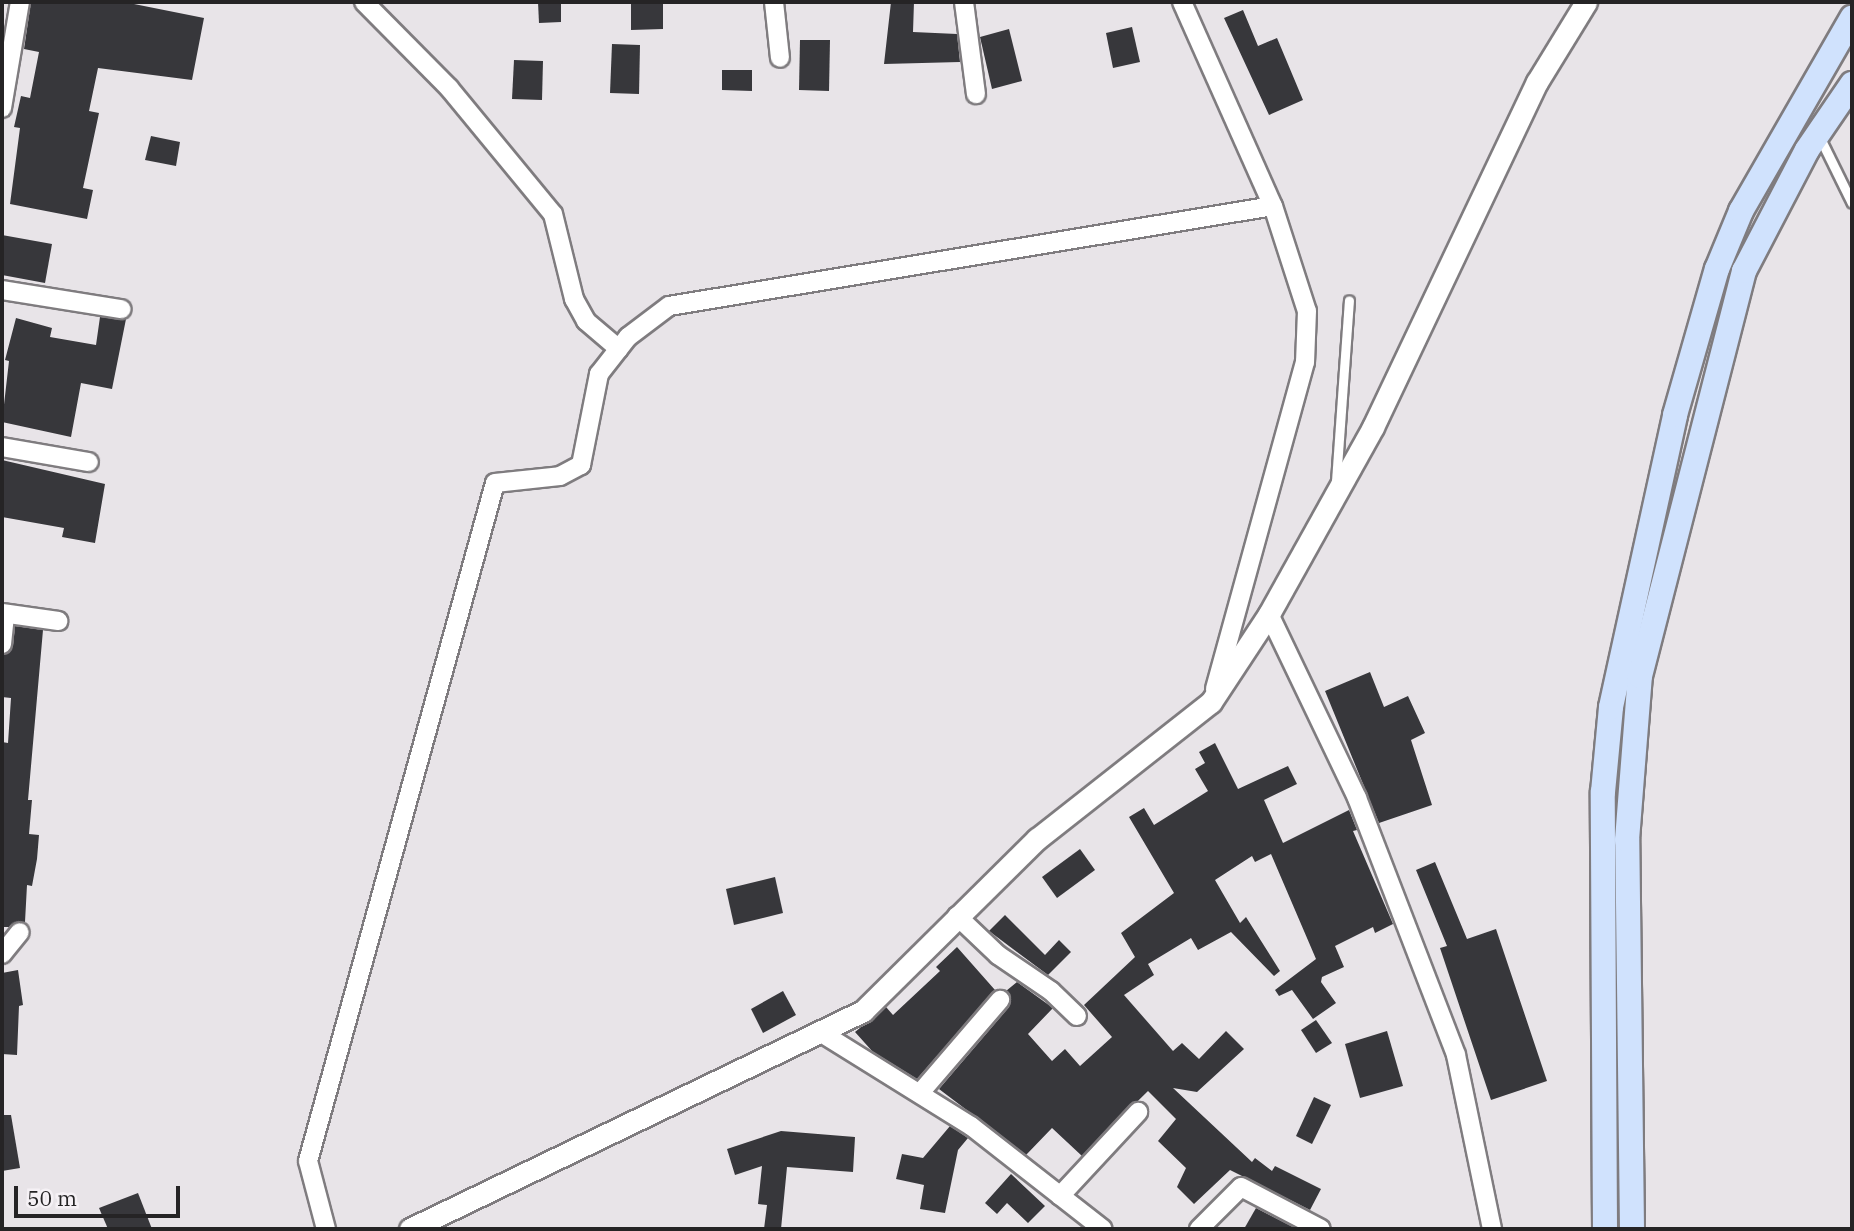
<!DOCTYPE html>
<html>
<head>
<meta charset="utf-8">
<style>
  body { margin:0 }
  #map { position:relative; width:1854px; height:1231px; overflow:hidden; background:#e8e4e8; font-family:"IBM Plex Serif",serif }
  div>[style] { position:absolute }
  .building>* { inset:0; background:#37373b }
  .roads { filter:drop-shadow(2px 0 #7f7c7f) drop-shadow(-2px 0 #7f7c7f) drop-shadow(0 2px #7f7c7f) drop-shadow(0 -2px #7f7c7f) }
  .service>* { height:9px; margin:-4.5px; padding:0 4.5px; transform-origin:4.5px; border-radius:4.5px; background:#fff }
  .minor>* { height:18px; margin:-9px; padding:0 9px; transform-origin:9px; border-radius:9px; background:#fff }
  .tertiary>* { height:21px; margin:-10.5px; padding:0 10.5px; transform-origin:10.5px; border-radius:10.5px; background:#fff }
  .secondary>* { height:24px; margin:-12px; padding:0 12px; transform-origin:12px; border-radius:12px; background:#d0e2fd }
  span { translate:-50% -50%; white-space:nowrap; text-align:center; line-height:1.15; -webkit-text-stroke:7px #f5f1f5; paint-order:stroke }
  .frame { position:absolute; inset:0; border:4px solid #252425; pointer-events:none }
  .scale { position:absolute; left:14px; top:1186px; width:166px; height:32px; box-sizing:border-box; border:4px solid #252425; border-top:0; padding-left:9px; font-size:21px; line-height:24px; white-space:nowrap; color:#252425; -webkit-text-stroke:5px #f5f1f5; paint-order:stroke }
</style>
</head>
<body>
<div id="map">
  <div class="building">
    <div style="clip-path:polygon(31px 2px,124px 2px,204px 18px,192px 80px,98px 68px,89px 111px,99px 113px,83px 188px,93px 190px,87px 219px,10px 204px,20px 128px,14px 127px,21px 96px,30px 98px,39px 52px,24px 49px)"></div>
    <div style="clip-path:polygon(538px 2px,561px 2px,561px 22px,539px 23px)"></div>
    <div style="clip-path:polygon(631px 2px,663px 2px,663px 29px,631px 30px)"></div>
    <div style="clip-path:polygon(891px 2px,914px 2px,913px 32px,957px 34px,960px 62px,884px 64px)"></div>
    <div style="clip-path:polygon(1243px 10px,1258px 46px,1277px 38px,1303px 100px,1269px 115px,1224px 18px)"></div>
    <div style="clip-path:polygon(1132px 27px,1140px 62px,1113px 68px,1106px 33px)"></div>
    <div style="clip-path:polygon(1009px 29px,1022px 81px,992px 89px,980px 37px)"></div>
    <div style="clip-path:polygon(800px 40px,830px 40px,829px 91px,799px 90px)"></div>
    <div style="clip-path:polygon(612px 44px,640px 45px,639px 94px,610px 93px)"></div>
    <div style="clip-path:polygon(514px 60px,543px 61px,542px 100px,512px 99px)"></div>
    <div style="clip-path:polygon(722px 70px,752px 70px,752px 91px,722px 90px)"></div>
    <div style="clip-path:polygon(151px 136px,180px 142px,176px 166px,145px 160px)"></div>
    <div style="clip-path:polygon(2px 235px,52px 244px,45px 283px,2px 275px)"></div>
    <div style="clip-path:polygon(100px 317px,126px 319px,112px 389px,81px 383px,71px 437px,2px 422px,9px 361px,5px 360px,16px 318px,52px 328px,50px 337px,96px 345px)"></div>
    <div style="clip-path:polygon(2px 460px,105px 484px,95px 543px,62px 537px,64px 528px,2px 517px)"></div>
    <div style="clip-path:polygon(15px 626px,43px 630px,28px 800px,32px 800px,29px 834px,39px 835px,37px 859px,32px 886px,27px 885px,25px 922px,9px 927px,2px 927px,2px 742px,8px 743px,11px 698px,2px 697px,2px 666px,3px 655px,13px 646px)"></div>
    <div style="clip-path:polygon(1370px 672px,1384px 707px,1408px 696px,1425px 733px,1411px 740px,1432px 805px,1379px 823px,1325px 691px)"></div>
    <div style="clip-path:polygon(1215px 743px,1238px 789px,1288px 766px,1297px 784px,1264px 800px,1283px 843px,1349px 810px,1357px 830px,1353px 831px,1393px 924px,1375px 933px,1373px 927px,1335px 946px,1344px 967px,1322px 977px,1321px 982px,1336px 1003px,1313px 1019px,1292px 990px,1279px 996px,1275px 990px,1316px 959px,1271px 854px,1255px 862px,1252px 856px,1215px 880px,1240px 923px,1246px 917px,1280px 971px,1274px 976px,1231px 932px,1198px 950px,1191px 938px,1148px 964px,1154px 975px,1124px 995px,1173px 1051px,1182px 1043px,1199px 1059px,1226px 1031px,1244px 1049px,1197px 1092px,1173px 1088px,1252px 1162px,1255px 1158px,1272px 1171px,1275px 1166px,1321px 1189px,1310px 1210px,1230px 1170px,1194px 1204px,1177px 1187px,1186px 1168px,1158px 1141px,1176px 1119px,1148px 1091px,1082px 1156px,1052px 1128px,1026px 1155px,939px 1089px,1009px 1007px,1011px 997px,1006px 991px,1017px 982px,1053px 1008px,1028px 1034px,1052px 1061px,1065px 1049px,1080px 1066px,1112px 1037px,1084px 1005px,1135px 957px,1121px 933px,1174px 893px,1129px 817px,1144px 808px,1154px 825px,1208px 791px,1195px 769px,1205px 763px,1199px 752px)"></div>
    <div style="clip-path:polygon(1080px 849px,1095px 870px,1057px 898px,1042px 877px)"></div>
    <div style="clip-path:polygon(1435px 862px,1467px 939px,1496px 929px,1547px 1081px,1491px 1100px,1440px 948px,1447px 946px,1416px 870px)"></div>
    <div style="clip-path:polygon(775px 877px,783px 913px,734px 925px,726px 889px)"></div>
    <div style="clip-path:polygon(1005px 915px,1045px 955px,1059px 940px,1071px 952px,1048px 975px,989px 931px)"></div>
    <div style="clip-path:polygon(957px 947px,995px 990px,917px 1079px,873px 1052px,855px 1032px,886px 1007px,893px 1015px,940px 971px,936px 967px)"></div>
    <div style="clip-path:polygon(18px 970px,23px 1005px,19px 1006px,17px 1055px,2px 1054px,2px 973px)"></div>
    <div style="clip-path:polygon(783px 991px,796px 1015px,763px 1033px,751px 1009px)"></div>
    <div style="clip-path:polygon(1316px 1020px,1332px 1043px,1316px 1053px,1301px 1030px)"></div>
    <div style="clip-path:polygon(1387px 1031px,1403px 1086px,1360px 1098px,1345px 1044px)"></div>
    <div style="clip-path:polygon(1314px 1097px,1331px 1105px,1312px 1144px,1296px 1136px)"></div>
    <div style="clip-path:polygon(2px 1115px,11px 1115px,20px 1168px,2px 1171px)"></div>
    <div style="clip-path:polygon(950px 1126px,968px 1138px,958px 1150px,945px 1213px,920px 1209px,924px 1185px,896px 1179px,902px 1154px,923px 1158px)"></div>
    <div style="clip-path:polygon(781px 1131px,855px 1137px,853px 1172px,787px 1167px,781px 1229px,764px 1229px,767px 1205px,758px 1204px,762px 1166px,735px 1175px,727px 1149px)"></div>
    <div style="clip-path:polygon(1011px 1174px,1045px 1206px,1028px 1223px,1007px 1203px,997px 1214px,985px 1203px)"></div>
    <div style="clip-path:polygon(138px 1193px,152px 1229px,108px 1229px,99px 1208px)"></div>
    <div style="clip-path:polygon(1256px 1208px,1297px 1229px,1244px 1229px)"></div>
  </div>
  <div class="roads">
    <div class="service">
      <div style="left:1820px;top:138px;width:72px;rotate:63.8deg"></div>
      <div style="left:1336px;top:481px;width:181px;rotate:-85.9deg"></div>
    </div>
    <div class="minor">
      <div style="left:364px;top:2px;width:121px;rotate:45.3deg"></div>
      <div style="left:449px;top:88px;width:163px;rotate:50.5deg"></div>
      <div style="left:553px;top:214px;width:88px;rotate:76.1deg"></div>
      <div style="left:574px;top:299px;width:25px;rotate:61deg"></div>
      <div style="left:586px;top:321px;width:43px;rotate:40.3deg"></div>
      <div style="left:774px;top:2px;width:56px;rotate:83.9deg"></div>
      <div style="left:964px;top:2px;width:93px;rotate:82.6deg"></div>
      <div style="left:1182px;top:2px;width:223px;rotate:66deg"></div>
      <div style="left:1273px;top:206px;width:110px;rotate:72.1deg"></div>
      <div style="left:1307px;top:311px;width:51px;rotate:92.2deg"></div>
      <div style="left:1305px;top:362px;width:339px;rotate:105.4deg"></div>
      <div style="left:2px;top:108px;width:108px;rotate:-80.4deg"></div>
      <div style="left:2px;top:290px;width:121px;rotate:9.1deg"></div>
      <div style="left:2px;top:447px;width:88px;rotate:9.8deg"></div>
      <div style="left:2px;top:613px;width:57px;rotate:8.1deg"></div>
      <div style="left:1269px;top:614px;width:204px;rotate:64.4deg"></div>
      <div style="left:1357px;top:798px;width:275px;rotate:68.9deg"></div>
      <div style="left:1456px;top:1055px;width:178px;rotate:78.3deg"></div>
      <div style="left:2px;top:644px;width:30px;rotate:-84deg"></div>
      <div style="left:957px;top:916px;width:57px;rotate:43.6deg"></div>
      <div style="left:998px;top:955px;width:64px;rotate:34.2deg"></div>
      <div style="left:1051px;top:991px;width:36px;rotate:44deg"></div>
      <div style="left:2px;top:954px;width:28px;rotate:-51deg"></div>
      <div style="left:820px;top:1032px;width:178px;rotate:31.9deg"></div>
      <div style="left:971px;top:1126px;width:167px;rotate:38deg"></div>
      <div style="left:920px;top:1093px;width:123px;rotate:-49.3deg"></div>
      <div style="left:1060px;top:1196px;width:115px;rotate:-47.1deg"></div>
      <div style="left:326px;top:1229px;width:70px;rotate:-104.8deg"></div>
      <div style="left:308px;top:1161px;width:703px;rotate:-74.58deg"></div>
      <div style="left:495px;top:483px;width:65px;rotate:-6.1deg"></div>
      <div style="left:560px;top:476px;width:24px;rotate:-28deg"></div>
      <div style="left:581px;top:465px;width:93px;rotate:-78.8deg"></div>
      <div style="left:599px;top:374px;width:47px;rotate:-51.9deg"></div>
      <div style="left:628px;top:337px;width:51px;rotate:-37.1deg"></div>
      <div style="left:669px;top:306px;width:612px;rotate:-9.4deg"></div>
      <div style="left:1199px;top:1229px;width:59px;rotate:-45deg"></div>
      <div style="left:1241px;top:1187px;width:90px;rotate:27.7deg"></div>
    </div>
    <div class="tertiary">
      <div style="left:410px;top:1229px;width:503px;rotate:-25.7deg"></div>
      <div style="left:863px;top:1011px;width:245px;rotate:-44.7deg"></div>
      <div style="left:1037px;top:839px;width:221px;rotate:-38.2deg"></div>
      <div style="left:1211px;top:702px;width:105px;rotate:-56.6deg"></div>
      <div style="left:1269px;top:614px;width:214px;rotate:-60.9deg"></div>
      <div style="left:1373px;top:427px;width:382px;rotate:-64.6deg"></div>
      <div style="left:1537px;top:82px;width:94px;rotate:-58.5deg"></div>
    </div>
    <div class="secondary">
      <div style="left:1605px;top:1229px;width:437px;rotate:-90.3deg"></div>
      <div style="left:1603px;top:792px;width:85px;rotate:-84.6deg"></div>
      <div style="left:1611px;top:707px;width:299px;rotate:-77.6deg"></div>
      <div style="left:1675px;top:415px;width:152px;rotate:-74deg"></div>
      <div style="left:1717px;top:269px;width:63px;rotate:-67.5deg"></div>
      <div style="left:1741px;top:211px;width:223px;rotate:-60.1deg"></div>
      <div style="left:1632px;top:1229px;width:389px;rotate:-90.7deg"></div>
      <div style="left:1627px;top:840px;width:165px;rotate:-85.5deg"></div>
      <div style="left:1640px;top:676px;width:418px;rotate:-75.6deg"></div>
      <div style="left:1744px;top:271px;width:136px;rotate:-62.5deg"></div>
      <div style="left:1807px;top:150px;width:80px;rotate:-55.7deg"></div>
    </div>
  </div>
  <div class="frame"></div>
  <div class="scale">50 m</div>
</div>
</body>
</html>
